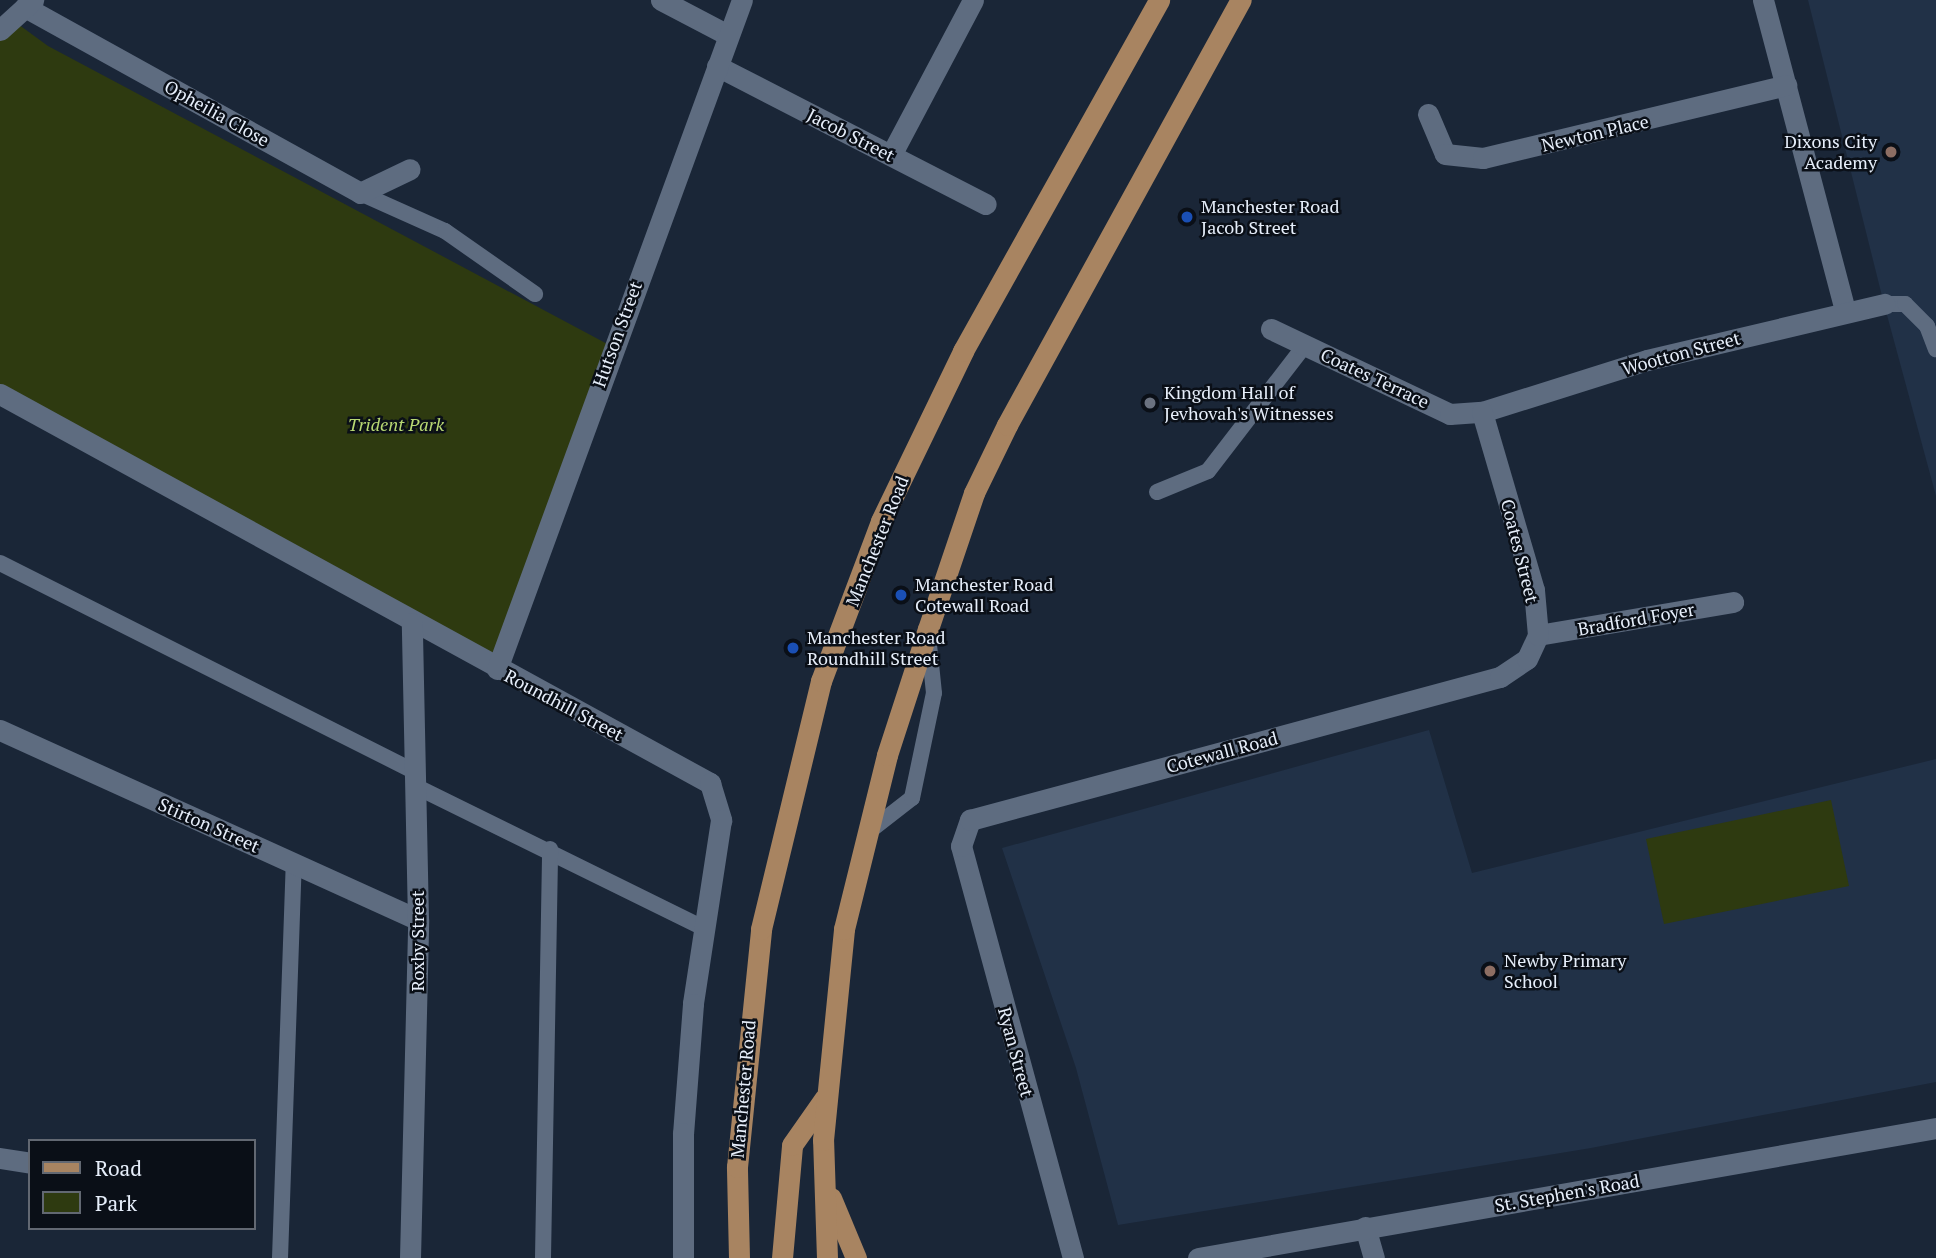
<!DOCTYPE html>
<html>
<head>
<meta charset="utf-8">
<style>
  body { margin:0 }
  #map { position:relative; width:1936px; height:1258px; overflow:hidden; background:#1a2637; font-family:"PT Serif",serif }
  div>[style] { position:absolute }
  .built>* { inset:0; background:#213147 }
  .green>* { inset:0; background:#2e3a10 }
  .lane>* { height:16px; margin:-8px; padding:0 8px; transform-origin:8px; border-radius:8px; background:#5e6c80 }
  .street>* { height:21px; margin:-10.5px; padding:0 10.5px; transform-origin:10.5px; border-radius:10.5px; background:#5e6c80 }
  .primary>* { height:21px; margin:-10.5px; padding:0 10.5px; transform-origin:10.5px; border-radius:10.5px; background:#a88461 }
  .dots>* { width:19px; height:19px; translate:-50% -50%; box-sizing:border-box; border:4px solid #0a0f17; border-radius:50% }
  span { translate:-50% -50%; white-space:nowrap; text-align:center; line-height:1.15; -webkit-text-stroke:5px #0a0f17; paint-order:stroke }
  .street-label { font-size:18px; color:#e6eefa }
  .poi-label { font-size:18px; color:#e6eefa }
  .right { translate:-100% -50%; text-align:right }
  .left { translate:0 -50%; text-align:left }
  .park-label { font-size:18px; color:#b8d873; font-style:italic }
  .legend { position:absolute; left:28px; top:1139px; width:228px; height:91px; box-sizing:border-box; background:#0a0f17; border:2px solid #626872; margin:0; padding:9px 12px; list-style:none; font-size:21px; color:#e6eefa }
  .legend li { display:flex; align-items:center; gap:14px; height:35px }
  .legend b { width:35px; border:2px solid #626872 }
</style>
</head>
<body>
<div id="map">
  <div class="built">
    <div style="clip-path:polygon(1808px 0,1936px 0,1936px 496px,1884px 304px)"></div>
    <div style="clip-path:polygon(1429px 730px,1472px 873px,1936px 759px,1936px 1082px,1591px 1148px,1118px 1225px,1076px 1068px,1002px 848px)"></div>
  </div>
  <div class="green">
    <div style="clip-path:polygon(11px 19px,48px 46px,613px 347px,497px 669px,0 394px,0 30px)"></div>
    <div style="clip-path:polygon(1831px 800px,1849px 886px,1664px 924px,1646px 839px)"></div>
  </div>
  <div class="lane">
    <div style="left:360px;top:193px;width:93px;rotate:24.1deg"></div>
    <div style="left:445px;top:231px;width:110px;rotate:35deg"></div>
    <div style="left:1884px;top:304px;width:21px"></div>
    <div style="left:1905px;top:304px;width:31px;rotate:45deg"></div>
    <div style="left:1927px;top:326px;width:25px;rotate:69deg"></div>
    <div style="left:1157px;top:492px;width:55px;rotate:-22.4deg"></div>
    <div style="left:1208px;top:471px;width:159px;rotate:-52.4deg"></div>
    <div style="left:0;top:563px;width:463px;rotate:26.7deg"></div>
    <div style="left:415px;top:786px;width:319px;rotate:26.2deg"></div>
    <div style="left:867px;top:833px;width:57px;rotate:-37.9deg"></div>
    <div style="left:912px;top:798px;width:107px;rotate:-78.2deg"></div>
    <div style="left:934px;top:693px;width:58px;rotate:-95.9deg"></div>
    <div style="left:280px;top:1258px;width:394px;rotate:-88deg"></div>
    <div style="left:543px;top:1258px;width:409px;rotate:-89deg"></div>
  </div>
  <div class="street">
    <div style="left:661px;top:0;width:76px;rotate:27.6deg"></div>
    <div style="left:1763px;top:0;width:322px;rotate:75.2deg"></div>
    <div style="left:25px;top:7px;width:383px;rotate:29deg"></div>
    <div style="left:360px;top:193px;width:55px;rotate:-25.6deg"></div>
    <div style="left:0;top:30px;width:45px;rotate:-42.3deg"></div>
    <div style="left:717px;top:66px;width:302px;rotate:27.2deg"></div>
    <div style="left:1428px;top:114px;width:43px;rotate:67deg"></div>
    <div style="left:1445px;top:154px;width:38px;rotate:6deg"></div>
    <div style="left:1483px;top:158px;width:312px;rotate:-13.5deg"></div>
    <div style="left:891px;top:155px;width:175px;rotate:-62.1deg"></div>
    <div style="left:1271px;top:329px;width:198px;rotate:25.4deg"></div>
    <div style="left:1450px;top:414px;width:32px;rotate:-4deg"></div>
    <div style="left:1482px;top:412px;width:173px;rotate:-17.5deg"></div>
    <div style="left:1647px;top:360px;width:244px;rotate:-13.3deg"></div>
    <div style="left:0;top:394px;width:810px;rotate:28.72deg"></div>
    <div style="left:710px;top:783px;width:39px;rotate:73deg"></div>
    <div style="left:721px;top:820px;width:186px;rotate:98.7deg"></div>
    <div style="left:693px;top:1004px;width:129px;rotate:94.4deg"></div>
    <div style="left:683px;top:1133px;width:125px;rotate:90deg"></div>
    <div style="left:1538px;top:635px;width:198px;rotate:-9.6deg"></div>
    <div style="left:497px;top:669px;width:712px;rotate:-69.89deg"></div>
    <div style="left:0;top:730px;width:459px;rotate:24.4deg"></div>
    <div style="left:0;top:1158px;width:30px;rotate:9deg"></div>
    <div style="left:1365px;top:1227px;width:32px;rotate:74deg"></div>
    <div style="left:410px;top:1258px;width:338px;rotate:-88.6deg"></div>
    <div style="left:418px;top:920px;width:297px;rotate:-91.2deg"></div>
    <div style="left:1073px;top:1258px;width:427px;rotate:-105.2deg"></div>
    <div style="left:961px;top:846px;width:28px;rotate:-71deg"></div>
    <div style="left:970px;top:820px;width:549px;rotate:-15.1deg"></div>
    <div style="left:1500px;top:677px;width:32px;rotate:-34deg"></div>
    <div style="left:1527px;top:659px;width:26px;rotate:-65deg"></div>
    <div style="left:1538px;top:635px;width:45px;rotate:-95.1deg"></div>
    <div style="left:1534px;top:590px;width:185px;rotate:-106.3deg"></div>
    <div style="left:1198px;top:1258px;width:749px;rotate:-9.99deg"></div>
  </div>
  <div class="primary">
    <div style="left:831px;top:1198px;width:65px;rotate:67.4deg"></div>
    <div style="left:739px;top:1258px;width:91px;rotate:-91.3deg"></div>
    <div style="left:737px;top:1167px;width:239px;rotate:-84.2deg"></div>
    <div style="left:761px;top:929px;width:255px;rotate:-76.4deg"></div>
    <div style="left:821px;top:681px;width:171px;rotate:-69.4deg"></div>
    <div style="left:881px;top:521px;width:189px;rotate:-64.2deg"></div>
    <div style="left:963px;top:351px;width:402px;rotate:-60.8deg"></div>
    <div style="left:782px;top:1258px;width:113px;rotate:-84.9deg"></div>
    <div style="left:792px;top:1145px;width:57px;rotate:-54.9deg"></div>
    <div style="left:827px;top:1258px;width:118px;rotate:-91.9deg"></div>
    <div style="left:823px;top:1140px;width:212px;rotate:-84.3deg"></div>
    <div style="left:844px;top:929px;width:179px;rotate:-76.1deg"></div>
    <div style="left:887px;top:755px;width:133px;rotate:-72deg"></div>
    <div style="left:928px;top:629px;width:144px;rotate:-71.3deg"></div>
    <div style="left:974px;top:493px;width:76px;rotate:-64.1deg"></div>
    <div style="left:1007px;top:425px;width:485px;rotate:-61.2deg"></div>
  </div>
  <div class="dots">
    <div style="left:1891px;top:152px;background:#8d6e63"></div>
    <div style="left:1187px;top:217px;background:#1a4fb4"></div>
    <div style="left:1150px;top:403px;background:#6b7280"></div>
    <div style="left:901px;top:595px;background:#1a4fb4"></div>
    <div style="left:793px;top:648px;background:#1a4fb4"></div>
    <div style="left:1490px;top:971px;background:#8d6e63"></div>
  </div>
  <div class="street-label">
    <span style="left:217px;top:113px;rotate:29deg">Opheilia Close</span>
    <span style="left:1595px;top:133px;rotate:-13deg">Newton Place</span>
    <span style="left:851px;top:135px;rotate:27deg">Jacob Street</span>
    <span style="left:617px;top:334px;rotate:-70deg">Hutson Street</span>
    <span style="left:1681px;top:353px;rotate:-15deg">Wootton Street</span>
    <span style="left:1375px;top:378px;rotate:25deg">Coates Terrace</span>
    <span style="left:877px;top:541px;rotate:-68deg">Manchester Road</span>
    <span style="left:1520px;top:551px;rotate:76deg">Coates Street</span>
    <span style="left:1636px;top:619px;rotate:-10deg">Bradford Foyer</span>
    <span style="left:564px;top:705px;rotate:28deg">Roundhill Street</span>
    <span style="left:1222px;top:752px;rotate:-15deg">Cotewall Road</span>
    <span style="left:209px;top:825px;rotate:24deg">Stirton Street</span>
    <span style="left:417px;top:941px;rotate:-90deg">Roxby Street</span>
    <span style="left:1016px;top:1052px;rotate:75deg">Ryan Street</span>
    <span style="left:743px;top:1089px;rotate:-85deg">Manchester Road</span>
    <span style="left:1567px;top:1193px;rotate:-10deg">St. Stephen's Road</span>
  </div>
  <div class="poi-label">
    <span class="right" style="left:1877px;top:152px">Dixons City<br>Academy</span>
    <span class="left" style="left:1201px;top:217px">Manchester Road<br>Jacob Street</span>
    <span class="left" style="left:1164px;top:403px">Kingdom Hall of<br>Jevhovah's Witnesses</span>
    <span class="left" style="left:915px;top:595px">Manchester Road<br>Cotewall Road</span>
    <span class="left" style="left:807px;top:648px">Manchester Road<br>Roundhill Street</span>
    <span class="left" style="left:1504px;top:971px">Newby Primary<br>School</span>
  </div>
  <div class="park-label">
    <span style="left:396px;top:424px">Trident Park</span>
  </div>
  <ul class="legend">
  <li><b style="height:9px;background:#a88461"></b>Road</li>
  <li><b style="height:19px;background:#2e3a10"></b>Park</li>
  </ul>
</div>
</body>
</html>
